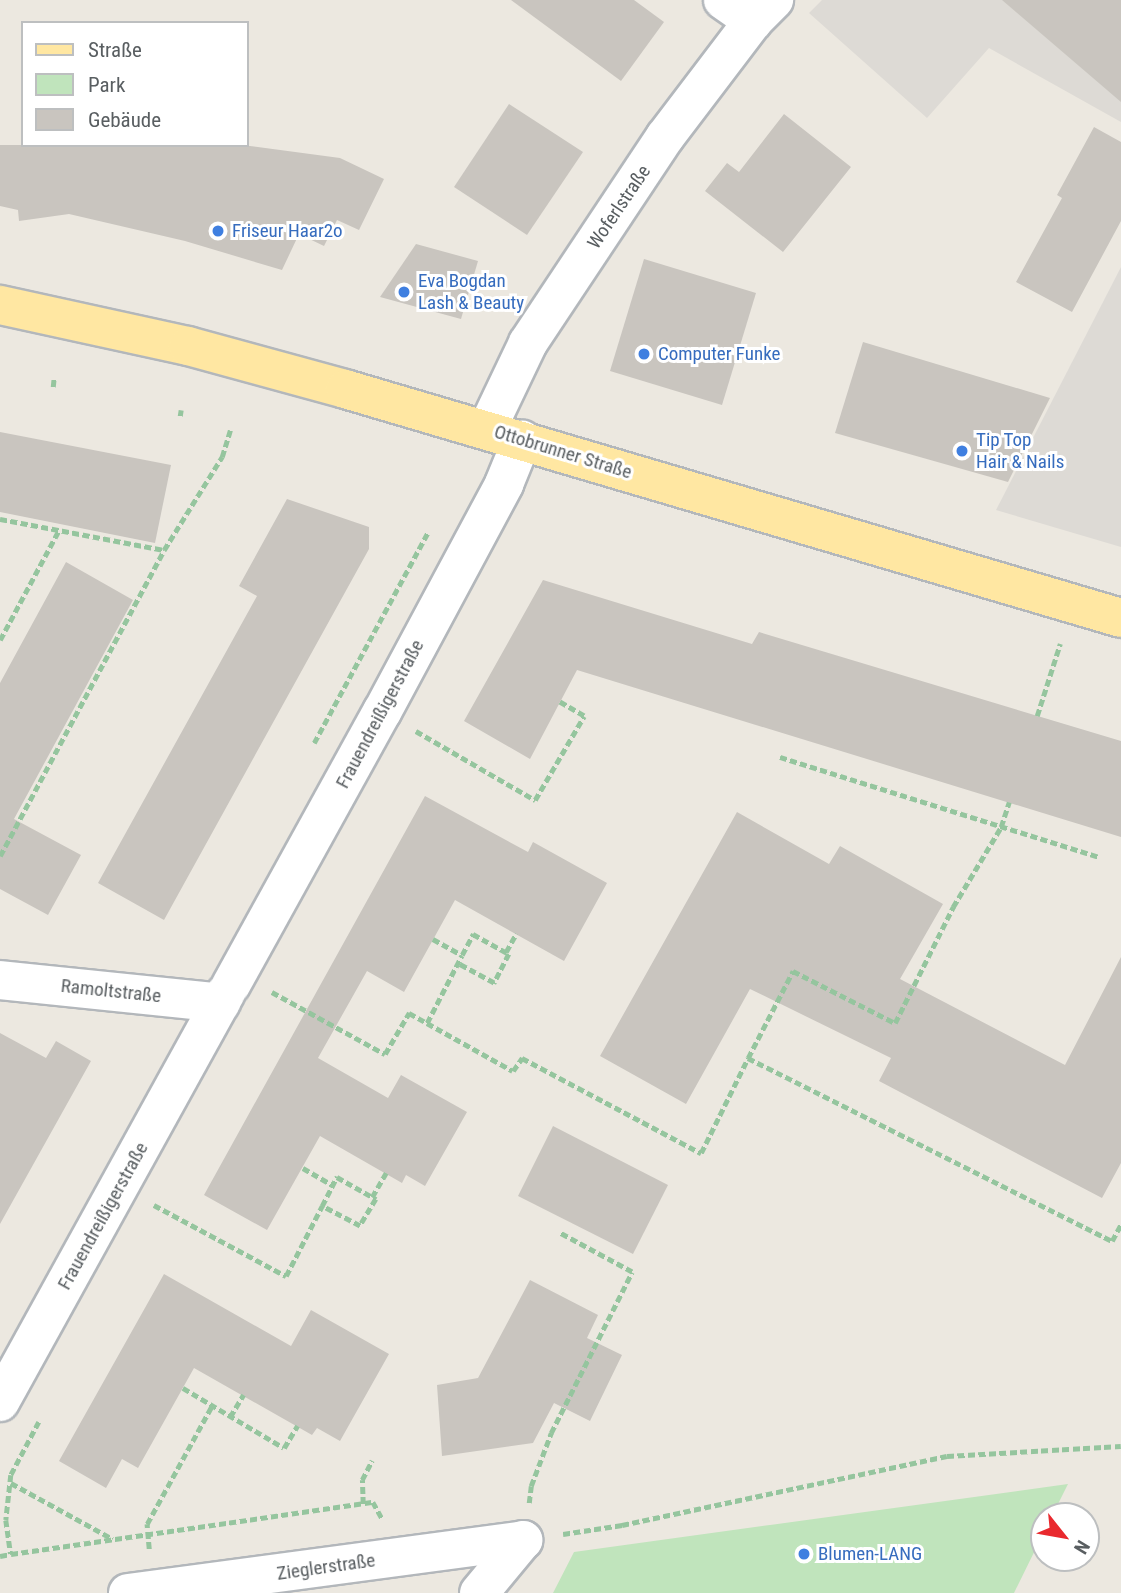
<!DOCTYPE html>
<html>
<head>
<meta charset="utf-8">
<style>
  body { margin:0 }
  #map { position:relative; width:1121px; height:1593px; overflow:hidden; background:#ece8e0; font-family:"Roboto Condensed",sans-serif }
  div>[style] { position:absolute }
  .industrial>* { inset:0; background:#dddad5 }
  .green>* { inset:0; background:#c0e4bc }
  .building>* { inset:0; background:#c9c5bf }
  .path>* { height:4.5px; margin-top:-2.25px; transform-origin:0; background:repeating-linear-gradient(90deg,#95c59e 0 7px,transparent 0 10.5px) }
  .roads { filter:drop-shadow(2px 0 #b3b7bb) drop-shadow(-2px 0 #b3b7bb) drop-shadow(0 2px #b3b7bb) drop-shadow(0 -2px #b3b7bb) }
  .minor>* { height:38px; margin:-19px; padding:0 19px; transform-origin:19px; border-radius:19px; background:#fff }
  .major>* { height:38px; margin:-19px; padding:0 19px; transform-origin:19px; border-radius:19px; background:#ffe7a2 }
  .dots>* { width:19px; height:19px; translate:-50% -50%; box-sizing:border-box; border:4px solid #fff; border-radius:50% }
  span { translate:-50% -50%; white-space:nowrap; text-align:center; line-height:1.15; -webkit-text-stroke:6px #fff; paint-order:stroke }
  .street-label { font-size:19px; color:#595e61 }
  .shop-label { font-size:19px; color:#366cbe }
  .left { translate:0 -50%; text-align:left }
  .legend { position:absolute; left:21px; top:21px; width:228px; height:126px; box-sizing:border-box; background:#fff; border:2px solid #bdbfc0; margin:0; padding:9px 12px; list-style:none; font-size:21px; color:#595e61 }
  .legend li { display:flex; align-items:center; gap:14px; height:35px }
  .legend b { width:35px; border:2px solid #bdbfc0 }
  .north { position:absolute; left:1030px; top:1502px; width:70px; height:70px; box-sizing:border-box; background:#fff; border:2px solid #bdbfc0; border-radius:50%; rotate:121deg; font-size:19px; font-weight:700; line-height:28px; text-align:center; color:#595e61 }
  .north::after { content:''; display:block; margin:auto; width:24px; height:32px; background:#e9292e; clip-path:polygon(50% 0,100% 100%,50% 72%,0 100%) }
</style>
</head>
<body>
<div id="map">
  <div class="industrial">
    <div style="clip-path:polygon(822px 0,1121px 0,1121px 122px,989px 48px,927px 118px,809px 13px)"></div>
    <div style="clip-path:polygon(1121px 267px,1121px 547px,996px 510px)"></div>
  </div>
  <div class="green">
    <div style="clip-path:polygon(1068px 1484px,1052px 1516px,1044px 1516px,1044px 1532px,1014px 1593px,553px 1593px,574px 1552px)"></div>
  </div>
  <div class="building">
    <div style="clip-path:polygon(511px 0,634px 0,664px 22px,621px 81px)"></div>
    <div style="clip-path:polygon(1002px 0,1121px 0,1121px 102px)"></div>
    <div style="clip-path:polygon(509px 104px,583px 152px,527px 235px,454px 187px)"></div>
    <div style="clip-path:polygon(784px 114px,851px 167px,783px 252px,705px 191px,727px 163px,739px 172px)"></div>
    <div style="clip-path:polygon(1094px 127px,1121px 142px,1121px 221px,1072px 312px,1016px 282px,1062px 198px,1057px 195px)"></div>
    <div style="clip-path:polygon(0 145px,242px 145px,340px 158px,384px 179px,359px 230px,337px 220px,324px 246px,299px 234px,282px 270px,185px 241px,69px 214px,19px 221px,18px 210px,0 206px)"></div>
    <div style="clip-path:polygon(416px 244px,478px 261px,461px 319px,380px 297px)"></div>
    <div style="clip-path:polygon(644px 259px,756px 293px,722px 405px,610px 371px)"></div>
    <div style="clip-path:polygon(863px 342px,1050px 398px,1008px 482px,835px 433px)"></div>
    <div style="clip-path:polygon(0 432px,171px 465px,155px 543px,0 512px)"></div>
    <div style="clip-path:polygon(287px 499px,369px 527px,369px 549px,164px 920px,98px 883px,257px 596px,239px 586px)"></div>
    <div style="clip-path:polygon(66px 562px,133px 600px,14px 819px,81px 855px,48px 915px,0 889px,0 683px)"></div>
    <div style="clip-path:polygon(543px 580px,752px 644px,759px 632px,1121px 741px,1121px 837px,577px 670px,530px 759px,464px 721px)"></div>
    <div style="clip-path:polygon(425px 796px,528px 852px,533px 842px,607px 883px,564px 961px,455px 900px,404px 992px,367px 971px,318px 1058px,388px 1098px,401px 1075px,467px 1112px,425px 1186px,406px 1175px,402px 1183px,320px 1136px,267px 1230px,204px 1195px)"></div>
    <div style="clip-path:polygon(737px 812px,829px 864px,840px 846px,943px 904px,900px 979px,1065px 1065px,1121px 957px,1121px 1163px,1102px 1198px,879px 1081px,891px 1058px,750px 989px,686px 1104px,600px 1056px)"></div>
    <div style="clip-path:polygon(0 1033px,46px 1058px,56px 1041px,91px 1061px,0 1224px)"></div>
    <div style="clip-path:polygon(553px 1126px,668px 1185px,633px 1254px,518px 1196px)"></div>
    <div style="clip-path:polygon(164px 1274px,291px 1346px,311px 1310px,389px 1354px,340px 1441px,317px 1428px,312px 1435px,194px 1368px,138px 1468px,122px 1459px,106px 1488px,59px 1461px)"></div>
    <div style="clip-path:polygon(530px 1280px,598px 1315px,587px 1338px,622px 1355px,590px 1421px,554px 1403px,533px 1443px,442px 1456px,437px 1385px,478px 1378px)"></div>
  </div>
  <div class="path">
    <div style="left:53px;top:387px;width:10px;rotate:-84deg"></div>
    <div style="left:180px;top:416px;width:6px;rotate:-81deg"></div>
    <div style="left:0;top:519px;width:167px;rotate:10.7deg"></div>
    <div style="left:0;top:640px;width:125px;rotate:-61.8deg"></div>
    <div style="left:1037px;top:716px;width:76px;rotate:-72.3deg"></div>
    <div style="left:416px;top:731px;width:138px;rotate:30.1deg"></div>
    <div style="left:535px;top:800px;width:97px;rotate:-59.7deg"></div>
    <div style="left:584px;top:716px;width:28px;rotate:-150deg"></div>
    <div style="left:314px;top:743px;width:240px;rotate:-61.6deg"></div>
    <div style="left:780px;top:757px;width:335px;rotate:17.4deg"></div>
    <div style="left:0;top:856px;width:347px;rotate:-61.8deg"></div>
    <div style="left:164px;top:550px;width:110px;rotate:-58.1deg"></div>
    <div style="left:222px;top:457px;width:28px;rotate:-73deg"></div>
    <div style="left:433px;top:939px;width:33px;rotate:29deg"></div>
    <div style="left:506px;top:952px;width:21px;rotate:-61deg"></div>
    <div style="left:272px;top:992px;width:129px;rotate:28.8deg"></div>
    <div style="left:385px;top:1054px;width:48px;rotate:-59.7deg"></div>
    <div style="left:409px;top:1013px;width:21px;rotate:29deg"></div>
    <div style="left:427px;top:1023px;width:76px;rotate:-62.8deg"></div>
    <div style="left:462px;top:955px;width:24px;rotate:-62deg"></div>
    <div style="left:473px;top:934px;width:41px;rotate:29.1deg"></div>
    <div style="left:509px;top:954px;width:33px;rotate:117deg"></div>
    <div style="left:494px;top:983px;width:42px;rotate:-151.6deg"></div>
    <div style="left:427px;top:1023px;width:98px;rotate:29.2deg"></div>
    <div style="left:513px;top:1071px;width:16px;rotate:-55deg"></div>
    <div style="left:522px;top:1058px;width:203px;rotate:28deg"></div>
    <div style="left:701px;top:1153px;width:106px;rotate:-63.7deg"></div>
    <div style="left:748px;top:1058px;width:407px;rotate:26.7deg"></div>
    <div style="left:1112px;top:1241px;width:19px;rotate:-62deg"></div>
    <div style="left:748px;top:1058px;width:98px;rotate:-62.7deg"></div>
    <div style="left:793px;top:971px;width:114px;rotate:27deg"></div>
    <div style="left:895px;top:1023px;width:130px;rotate:-63.4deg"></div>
    <div style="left:953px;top:907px;width:93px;rotate:-59deg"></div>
    <div style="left:1001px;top:827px;width:26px;rotate:-72deg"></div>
    <div style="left:303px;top:1168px;width:34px;rotate:30deg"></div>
    <div style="left:372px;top:1197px;width:28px;rotate:-60deg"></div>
    <div style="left:154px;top:1205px;width:150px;rotate:28.3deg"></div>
    <div style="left:286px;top:1276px;width:79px;rotate:-62.8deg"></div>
    <div style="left:322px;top:1206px;width:33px;rotate:-63deg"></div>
    <div style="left:337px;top:1177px;width:45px;rotate:29.4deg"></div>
    <div style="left:376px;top:1199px;width:31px;rotate:121deg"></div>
    <div style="left:360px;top:1226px;width:43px;rotate:-152.2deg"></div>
    <div style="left:183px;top:1388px;width:117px;rotate:30.7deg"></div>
    <div style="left:284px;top:1448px;width:26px;rotate:-59deg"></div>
    <div style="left:230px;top:1417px;width:26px;rotate:-59deg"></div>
    <div style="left:39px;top:1422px;width:60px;rotate:117.8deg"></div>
    <div style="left:11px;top:1475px;width:45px;rotate:96.3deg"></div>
    <div style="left:6px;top:1520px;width:34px;rotate:82deg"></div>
    <div style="left:11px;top:1554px;width:366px;rotate:-8.2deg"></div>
    <div style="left:373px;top:1502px;width:18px;rotate:61deg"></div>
    <div style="left:11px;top:1483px;width:116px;rotate:28.8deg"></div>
    <div style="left:529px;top:1503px;width:17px;rotate:-83deg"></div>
    <div style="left:531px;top:1486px;width:57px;rotate:-69.3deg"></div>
    <div style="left:551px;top:1433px;width:180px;rotate:-63.3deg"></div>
    <div style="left:632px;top:1272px;width:82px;rotate:-151.6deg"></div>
    <div style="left:363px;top:1504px;width:24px;rotate:-92deg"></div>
    <div style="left:362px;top:1480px;width:22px;rotate:-63deg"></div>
    <div style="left:563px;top:1534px;width:60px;rotate:-8.7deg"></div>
    <div style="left:622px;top:1525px;width:332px;rotate:-12deg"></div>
    <div style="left:947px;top:1456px;width:174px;rotate:-3.3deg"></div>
    <div style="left:149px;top:1549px;width:25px;rotate:-95deg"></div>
    <div style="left:147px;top:1524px;width:135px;rotate:-61.2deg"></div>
    <div style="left:0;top:1556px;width:11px;rotate:-10deg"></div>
  </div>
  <div class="roads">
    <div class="minor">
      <div style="left:723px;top:0;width:37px;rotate:35deg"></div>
      <div style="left:487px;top:429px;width:95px;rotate:-64.5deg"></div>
      <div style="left:528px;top:343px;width:247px;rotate:-56.4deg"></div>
      <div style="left:665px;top:137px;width:146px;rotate:-52.8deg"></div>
      <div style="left:753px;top:21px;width:30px;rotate:-45deg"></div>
      <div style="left:0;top:980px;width:222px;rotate:5.9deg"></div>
      <div style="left:231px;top:985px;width:312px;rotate:-61.1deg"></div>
      <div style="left:382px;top:712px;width:259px;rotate:-61.8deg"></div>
      <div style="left:504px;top:484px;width:48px;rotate:-67.8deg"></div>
      <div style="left:0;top:1402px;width:467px;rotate:-61.1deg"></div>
      <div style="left:128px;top:1593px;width:399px;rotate:-7.6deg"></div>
      <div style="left:479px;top:1593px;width:69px;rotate:-50.3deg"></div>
    </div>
    <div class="major">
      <div style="left:0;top:305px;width:192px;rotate:12.3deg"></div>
      <div style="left:188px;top:346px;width:163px;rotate:15.3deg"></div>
      <div style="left:345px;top:389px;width:809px;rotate:16.44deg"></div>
    </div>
  </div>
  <div class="dots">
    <div style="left:218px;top:231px;background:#3f7fe0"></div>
    <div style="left:404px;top:292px;background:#3f7fe0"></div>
    <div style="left:644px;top:354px;background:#3f7fe0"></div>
    <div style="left:962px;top:451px;background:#3f7fe0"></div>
    <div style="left:804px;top:1554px;background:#3f7fe0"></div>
  </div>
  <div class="street-label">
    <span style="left:619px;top:207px;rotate:-56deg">Woferlstraße</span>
    <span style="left:563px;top:452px;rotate:17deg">Ottobrunner Straße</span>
    <span style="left:380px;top:714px;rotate:-62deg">Frauendreißigerstraße</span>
    <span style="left:111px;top:991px;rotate:6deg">Ramoltstraße</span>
    <span style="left:103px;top:1216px;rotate:-61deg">Frauendreißigerstraße</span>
    <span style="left:326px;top:1567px;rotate:-8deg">Zieglerstraße</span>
  </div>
  <div class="shop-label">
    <span class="left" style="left:232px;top:231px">Friseur Haar2o</span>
    <span class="left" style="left:418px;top:292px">Eva Bogdan<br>Lash &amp; Beauty</span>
    <span class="left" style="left:658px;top:354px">Computer Funke</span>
    <span class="left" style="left:976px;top:451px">Tip Top<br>Hair &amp; Nails</span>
    <span class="left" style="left:818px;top:1554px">Blumen-LANG</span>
  </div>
  <ul class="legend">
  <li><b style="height:9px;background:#ffe7a2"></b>Straße</li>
  <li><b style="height:19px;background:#c0e4bc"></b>Park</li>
  <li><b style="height:19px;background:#c9c5bf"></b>Gebäude</li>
  </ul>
  <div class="north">N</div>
</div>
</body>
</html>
